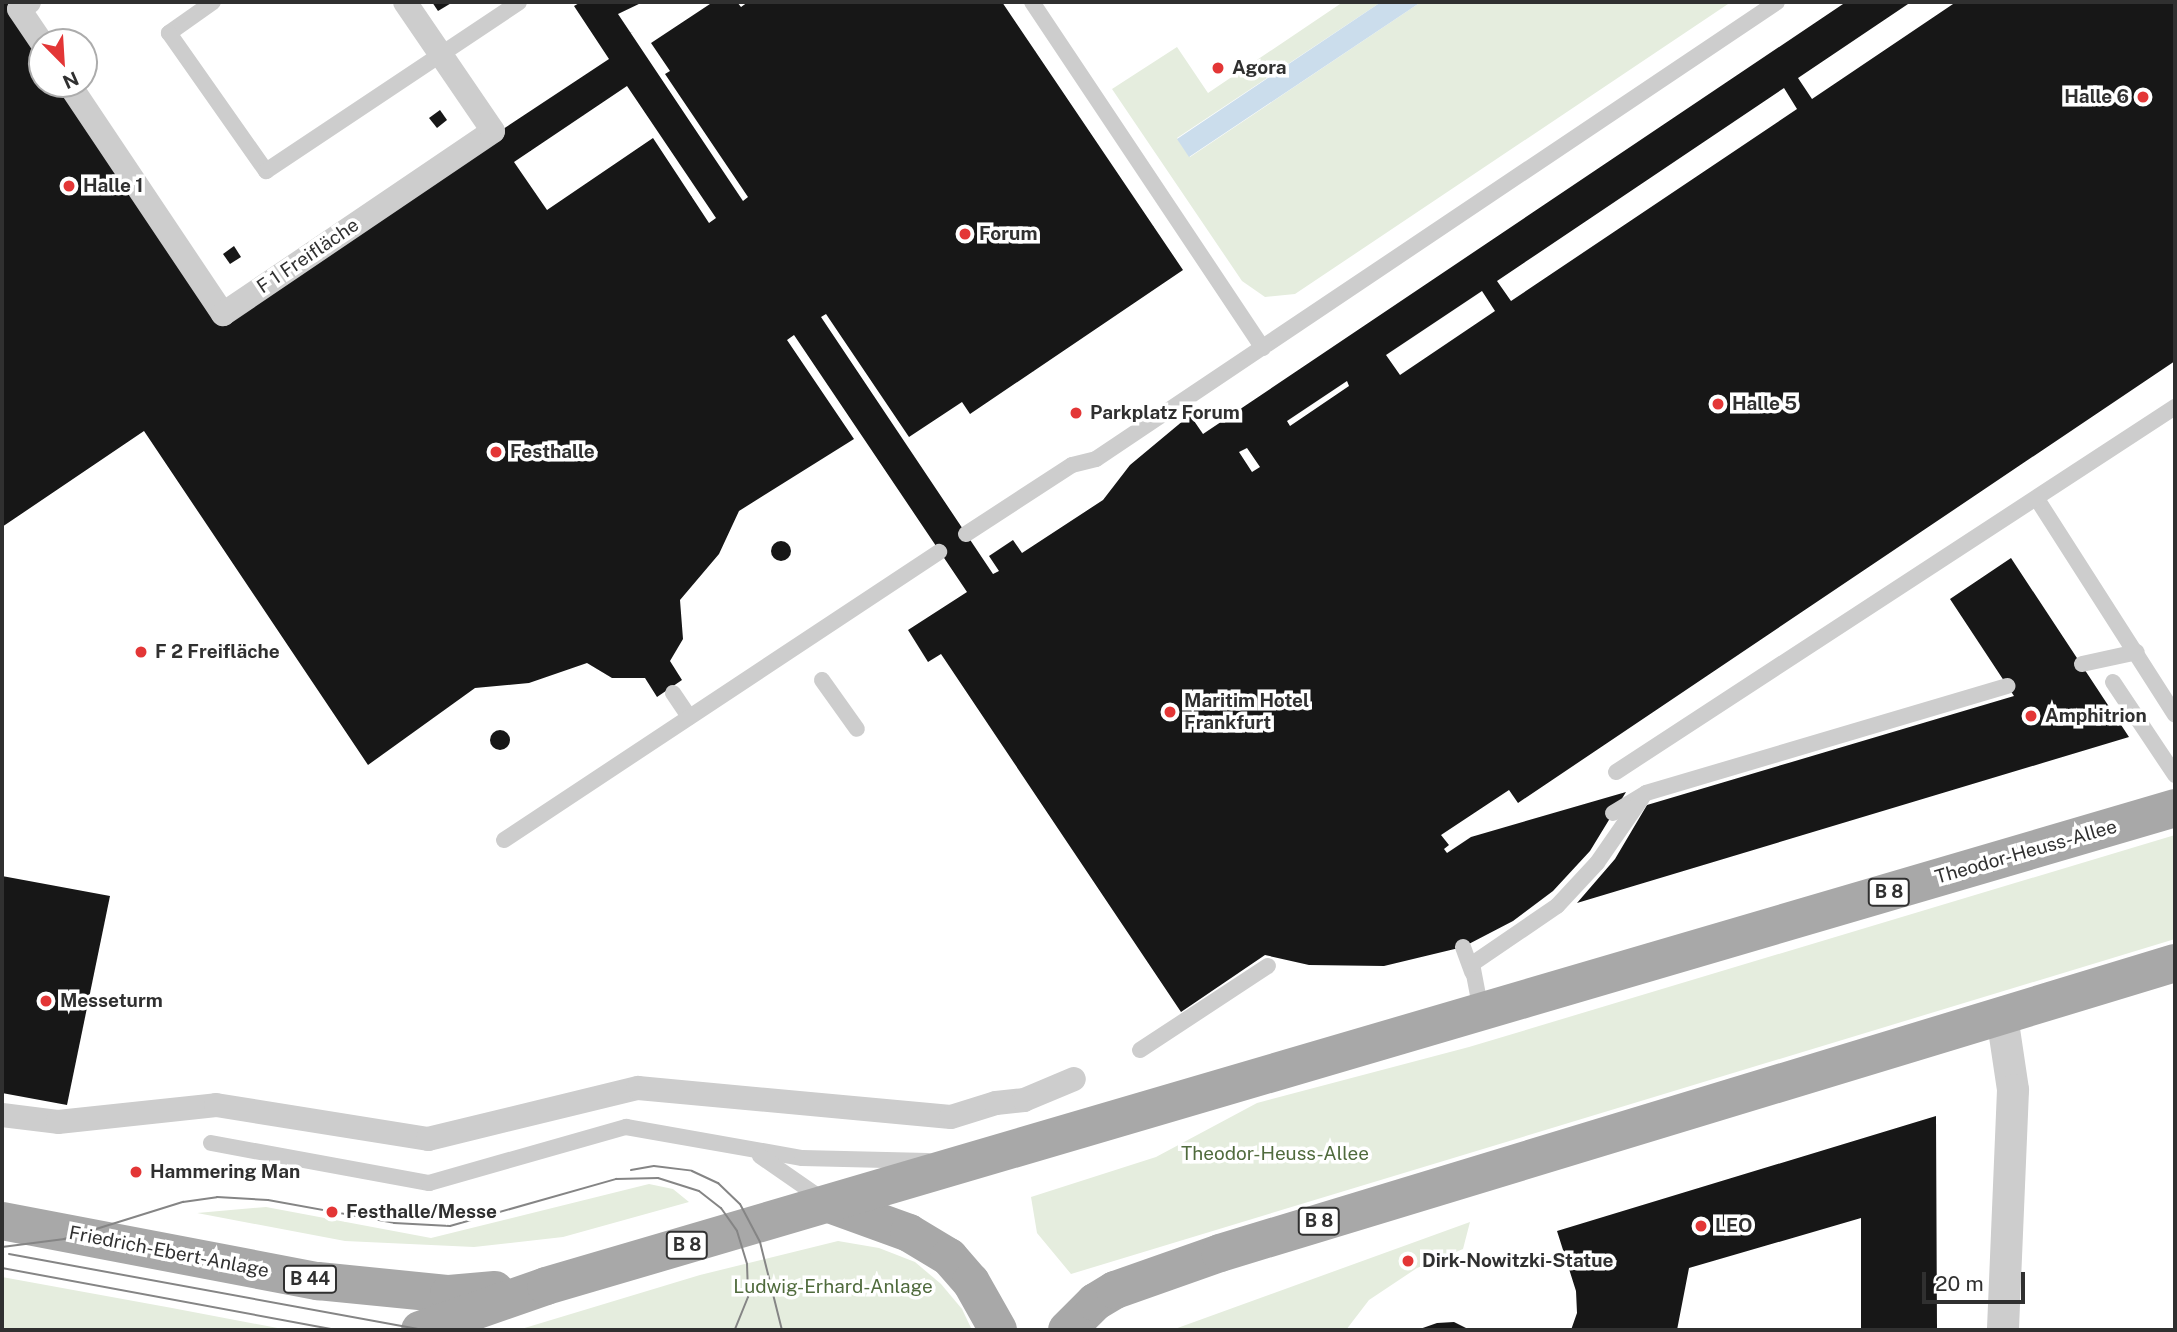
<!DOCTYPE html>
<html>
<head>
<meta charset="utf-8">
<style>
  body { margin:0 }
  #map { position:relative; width:2177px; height:1332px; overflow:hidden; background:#fff; font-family:"Public Sans",sans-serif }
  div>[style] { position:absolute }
  .green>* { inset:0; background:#e5edde }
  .water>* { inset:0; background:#cbddec }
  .building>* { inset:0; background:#171717 }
  .round { border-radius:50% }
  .service>* { height:16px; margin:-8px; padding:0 8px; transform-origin:8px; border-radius:8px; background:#cdcdcd }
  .pedestrian>* { height:24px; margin:-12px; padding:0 12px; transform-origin:12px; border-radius:12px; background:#cdcdcd }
  .minor>* { height:32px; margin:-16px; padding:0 16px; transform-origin:16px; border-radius:16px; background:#cdcdcd }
  .primary>* { height:38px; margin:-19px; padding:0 19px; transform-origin:19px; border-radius:19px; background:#a8a8a8 }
  .tram>* { height:2px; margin:-1px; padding:0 1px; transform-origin:1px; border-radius:1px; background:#858585 }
  .dots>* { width:19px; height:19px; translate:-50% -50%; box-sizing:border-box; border:4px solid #fff; border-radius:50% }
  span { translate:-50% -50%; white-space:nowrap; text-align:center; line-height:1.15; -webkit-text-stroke:7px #fff; paint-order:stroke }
  .shield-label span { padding:2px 5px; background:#fff; border:2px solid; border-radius:5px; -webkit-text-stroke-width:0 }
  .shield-label { font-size:18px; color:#303030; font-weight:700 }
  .poi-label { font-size:19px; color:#303030; font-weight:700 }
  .left { translate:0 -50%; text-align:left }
  .right { translate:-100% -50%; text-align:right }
  .street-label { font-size:19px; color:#303030 }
  .park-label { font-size:19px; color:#506b3d }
  .frame { position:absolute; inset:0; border:4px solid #303030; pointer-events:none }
  .north { position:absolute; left:28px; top:28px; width:70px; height:70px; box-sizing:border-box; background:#fff; border:2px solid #acacac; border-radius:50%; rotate:156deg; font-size:19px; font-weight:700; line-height:28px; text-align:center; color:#303030 }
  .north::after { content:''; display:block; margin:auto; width:24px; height:32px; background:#e33636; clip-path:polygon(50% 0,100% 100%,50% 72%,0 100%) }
  .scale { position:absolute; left:1922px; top:1272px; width:103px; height:32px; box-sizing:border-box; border:4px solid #303030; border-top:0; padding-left:9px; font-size:21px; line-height:24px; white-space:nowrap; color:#303030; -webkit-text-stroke:5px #fff; paint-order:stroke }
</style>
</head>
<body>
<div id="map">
  <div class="green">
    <div style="clip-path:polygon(1343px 2px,1381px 2px,1177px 138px,1190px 157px,1421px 2px,1731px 2px,1295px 294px,1265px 297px,1242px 281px,1112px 89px,1177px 47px,1208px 93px)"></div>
    <div style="clip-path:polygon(2175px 835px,2175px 939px,1071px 1274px,1037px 1233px,1031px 1197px,1156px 1157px,1257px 1103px,1469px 1047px)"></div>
    <div style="clip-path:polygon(649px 1184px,673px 1189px,689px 1202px,563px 1237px,474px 1247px,345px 1241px,197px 1213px,266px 1207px,431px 1238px)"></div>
    <div style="clip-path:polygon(1470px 1222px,1463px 1249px,1417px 1268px,1369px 1300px,1346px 1330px,1172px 1330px)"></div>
    <div style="clip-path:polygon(838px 1241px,879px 1248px,915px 1262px,941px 1284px,962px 1309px,972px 1330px,518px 1330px,700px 1275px)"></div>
    <div style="clip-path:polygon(2px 1277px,172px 1308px,288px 1330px,2px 1330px)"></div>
  </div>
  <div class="water">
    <div style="clip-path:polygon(1381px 2px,1421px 2px,1189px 157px,1177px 139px)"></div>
  </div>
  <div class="building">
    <div style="clip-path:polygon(evenodd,2px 2px,15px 2px,42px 43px,42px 84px,69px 84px,223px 314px,609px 59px,574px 6px,581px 2px,643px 2px,618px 14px,743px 201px,748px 197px,665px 74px,670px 71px,651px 43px,713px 2px,737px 2px,741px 7px,748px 2px,1002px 2px,1183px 270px,970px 414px,962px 402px,909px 437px,826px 314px,821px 317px,993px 574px,999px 571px,989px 556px,1013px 540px,1022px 553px,1103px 500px,1130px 465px,1190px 415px,1203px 434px,1846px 2px,1911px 2px,1798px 78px,1812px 99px,1956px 2px,2175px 2px,2175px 361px,1518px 803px,1509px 790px,1441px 835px,1449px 845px,1444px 849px,1447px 853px,1471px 837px,1626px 792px,1590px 851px,1553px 891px,1513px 921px,1463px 947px,1384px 966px,1309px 965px,1265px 955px,1181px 1012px,941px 654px,928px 662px,908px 630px,967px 592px,794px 335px,787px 340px,854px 439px,739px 511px,719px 554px,680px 600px,683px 639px,670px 661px,682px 680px,657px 697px,645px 678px,612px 678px,587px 663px,529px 683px,475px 688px,368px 765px,144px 431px,2px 527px,2px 2px,627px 86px,716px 218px,709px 223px,653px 138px,547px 210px,514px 162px,627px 86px,2px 2px,1784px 88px,1797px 109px,1511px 301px,1497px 281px,1784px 88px,2px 2px,1482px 291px,1495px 311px,1400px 375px,1386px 355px,1482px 291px,2px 2px,1347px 381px,1349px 386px,1290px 426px,1287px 421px,1347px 381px,2px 2px,1247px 448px,1260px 467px,1252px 472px,1239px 452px,1247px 448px)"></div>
    <div style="clip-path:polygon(432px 2px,453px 2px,438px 11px)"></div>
    <div style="clip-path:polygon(440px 110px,447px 120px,437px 128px,429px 118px)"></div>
    <div style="clip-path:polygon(234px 246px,241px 257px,230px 264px,223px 254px)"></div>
    <div class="round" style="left:771px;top:541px;width:20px;height:20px"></div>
    <div style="clip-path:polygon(2011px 558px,2129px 737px,1577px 903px,1615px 859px,1647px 805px,2014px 696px,1950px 599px)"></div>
    <div class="round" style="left:490px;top:730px;width:20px;height:20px"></div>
    <div style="clip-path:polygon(2px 876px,110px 896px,67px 1105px,2px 1093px)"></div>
    <div style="clip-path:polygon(1936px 1116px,1937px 1330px,1861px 1330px,1861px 1218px,1689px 1268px,1677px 1330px,1571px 1330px,1577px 1313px,1576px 1291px,1557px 1231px)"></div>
    <div style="clip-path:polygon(1454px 1322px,1470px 1330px,1417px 1330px,1437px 1323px)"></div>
  </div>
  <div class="service">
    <div style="left:213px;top:2px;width:54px;rotate:144.8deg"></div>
    <div style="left:169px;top:33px;width:169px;rotate:54.9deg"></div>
    <div style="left:266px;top:171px;width:304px;rotate:-33.7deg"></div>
    <div style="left:1032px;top:2px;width:416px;rotate:56.3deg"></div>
    <div style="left:2037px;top:499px;width:256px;rotate:57.4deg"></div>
    <div style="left:966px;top:534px;width:126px;rotate:-33.1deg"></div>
    <div style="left:1072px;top:465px;width:25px;rotate:-14deg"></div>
    <div style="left:1096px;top:459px;width:820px;rotate:-33.86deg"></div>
    <div style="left:2082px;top:664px;width:56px;rotate:-12.3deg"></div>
    <div style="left:822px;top:680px;width:60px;rotate:54.5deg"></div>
    <div style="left:2113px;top:682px;width:112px;rotate:56.3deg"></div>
    <div style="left:673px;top:693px;width:29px;rotate:56deg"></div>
    <div style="left:1616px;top:772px;width:668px;rotate:-33.14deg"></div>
    <div style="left:1613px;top:813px;width:39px;rotate:-31deg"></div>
    <div style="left:1646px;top:793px;width:377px;rotate:-16.5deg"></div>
    <div style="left:504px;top:840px;width:522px;rotate:-33.51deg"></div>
    <div style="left:1463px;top:947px;width:27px;rotate:70deg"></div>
    <div style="left:1481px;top:1011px;width:48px;rotate:-100.8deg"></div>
    <div style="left:1472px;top:964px;width:103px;rotate:-34.3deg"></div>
    <div style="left:1557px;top:906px;width:59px;rotate:-47.1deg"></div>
    <div style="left:1597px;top:863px;width:79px;rotate:-55.3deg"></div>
    <div style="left:1140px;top:1050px;width:153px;rotate:-33.3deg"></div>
    <div style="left:211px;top:1143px;width:222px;rotate:10.4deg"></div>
    <div style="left:429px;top:1183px;width:205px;rotate:-15.9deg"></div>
    <div style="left:626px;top:1127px;width:179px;rotate:10deg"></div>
    <div style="left:802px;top:1158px;width:126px;rotate:1.4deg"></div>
    <div style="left:760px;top:1156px;width:79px;rotate:34.7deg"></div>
  </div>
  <div class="pedestrian">
    <div style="left:29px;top:2px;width:12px;rotate:145deg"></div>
    <div style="left:19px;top:9px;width:41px;rotate:55.9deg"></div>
    <div style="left:69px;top:84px;width:277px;rotate:56.2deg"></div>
    <div style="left:223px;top:314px;width:326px;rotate:-34.1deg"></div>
    <div style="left:493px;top:131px;width:156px;rotate:-124.3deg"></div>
    <div style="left:2px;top:1115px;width:56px;rotate:7.1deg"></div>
    <div style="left:58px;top:1122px;width:159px;rotate:-6.1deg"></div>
    <div style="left:216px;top:1105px;width:215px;rotate:9.1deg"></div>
    <div style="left:428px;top:1139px;width:216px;rotate:-13.7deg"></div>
    <div style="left:638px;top:1088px;width:314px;rotate:5.3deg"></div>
    <div style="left:951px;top:1117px;width:47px;rotate:-17.3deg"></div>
    <div style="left:996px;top:1103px;width:28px;rotate:-6deg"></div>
    <div style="left:1024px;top:1100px;width:54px;rotate:-22.8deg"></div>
  </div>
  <div class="minor">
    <div style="left:2002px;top:1016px;width:75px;rotate:81.5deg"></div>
    <div style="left:2013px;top:1090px;width:240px;rotate:92.4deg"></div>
  </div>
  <div class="primary">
    <div style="left:829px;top:1204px;width:85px;rotate:19.9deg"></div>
    <div style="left:909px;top:1233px;width:47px;rotate:31deg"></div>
    <div style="left:949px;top:1257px;width:33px;rotate:49deg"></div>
    <div style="left:971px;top:1282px;width:55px;rotate:60.6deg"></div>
    <div style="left:2px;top:1221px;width:322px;rotate:10.8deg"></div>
    <div style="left:318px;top:1281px;width:132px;rotate:5.7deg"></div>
    <div style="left:449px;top:1294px;width:46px;rotate:-5deg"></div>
    <div style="left:420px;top:1330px;width:133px;rotate:-19.2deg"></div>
    <div style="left:546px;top:1286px;width:1698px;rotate:-16.35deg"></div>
    <div style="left:1067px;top:1330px;width:40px;rotate:-45deg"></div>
    <div style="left:1095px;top:1302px;width:23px;rotate:-31deg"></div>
    <div style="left:1115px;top:1290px;width:111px;rotate:-19.4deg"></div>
    <div style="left:1220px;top:1253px;width:998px;rotate:-16.89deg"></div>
  </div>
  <div class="tram">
    <div style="left:631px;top:1170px;width:23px;rotate:-10deg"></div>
    <div style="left:654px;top:1166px;width:38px;rotate:7deg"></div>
    <div style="left:692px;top:1171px;width:29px;rotate:25deg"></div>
    <div style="left:718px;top:1183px;width:30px;rotate:44deg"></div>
    <div style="left:740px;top:1204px;width:43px;rotate:62.2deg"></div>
    <div style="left:760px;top:1242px;width:91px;rotate:76deg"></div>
    <div style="left:2px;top:1247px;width:63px;rotate:-7.4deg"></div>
    <div style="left:64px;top:1239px;width:125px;rotate:-17.3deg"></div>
    <div style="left:183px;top:1202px;width:34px;rotate:-8deg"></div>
    <div style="left:217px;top:1197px;width:51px;rotate:3.4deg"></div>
    <div style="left:268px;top:1200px;width:128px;rotate:10.3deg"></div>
    <div style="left:394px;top:1223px;width:56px;rotate:3.1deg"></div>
    <div style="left:450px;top:1226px;width:173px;rotate:-15.8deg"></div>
    <div style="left:616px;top:1179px;width:42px;rotate:-1.4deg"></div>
    <div style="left:658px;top:1178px;width:43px;rotate:17.6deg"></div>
    <div style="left:699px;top:1191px;width:28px;rotate:38deg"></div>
    <div style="left:721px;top:1208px;width:28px;rotate:55deg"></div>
    <div style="left:737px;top:1231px;width:34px;rotate:73deg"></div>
    <div style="left:747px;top:1264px;width:33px;rotate:88deg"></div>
    <div style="left:748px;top:1297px;width:35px;rotate:112deg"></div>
    <div style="left:9px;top:1254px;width:420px;rotate:10.4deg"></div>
    <div style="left:2px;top:1268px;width:340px;rotate:10.5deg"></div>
  </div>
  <div class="dots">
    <div style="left:1218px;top:68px;background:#e33636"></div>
    <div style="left:2143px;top:97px;background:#e33636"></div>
    <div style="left:69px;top:186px;background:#e33636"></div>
    <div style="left:965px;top:234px;background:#e33636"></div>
    <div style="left:1718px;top:404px;background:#e33636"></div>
    <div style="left:1076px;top:413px;background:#e33636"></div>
    <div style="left:496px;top:452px;background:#e33636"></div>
    <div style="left:141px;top:652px;background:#e33636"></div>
    <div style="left:1170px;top:712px;background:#e33636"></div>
    <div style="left:2031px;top:716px;background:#e33636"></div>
    <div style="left:46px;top:1001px;background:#e33636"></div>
    <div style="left:136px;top:1172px;background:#e33636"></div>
    <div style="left:332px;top:1212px;background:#e33636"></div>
    <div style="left:1701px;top:1226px;background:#e33636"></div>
    <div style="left:1408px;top:1261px;background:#e33636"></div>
  </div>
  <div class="shield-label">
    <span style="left:1889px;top:892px">B 8</span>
    <span style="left:1319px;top:1221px">B 8</span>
    <span style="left:687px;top:1245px">B 8</span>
    <span style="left:310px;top:1279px">B 44</span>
  </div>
  <div class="poi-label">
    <span class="left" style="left:1232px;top:68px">Agora</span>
    <span class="right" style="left:2129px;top:97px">Halle 6</span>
    <span class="left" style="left:83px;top:186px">Halle 1</span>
    <span class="left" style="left:979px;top:234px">Forum</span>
    <span class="left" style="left:1732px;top:404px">Halle 5</span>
    <span class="left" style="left:1090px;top:413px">Parkplatz Forum</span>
    <span class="left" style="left:510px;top:452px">Festhalle</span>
    <span class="left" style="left:155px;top:652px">F 2 Freifläche</span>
    <span class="left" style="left:1184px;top:712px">Maritim Hotel<br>Frankfurt</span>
    <span class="left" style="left:2045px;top:716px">Amphitrion</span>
    <span class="left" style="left:60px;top:1001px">Messeturm</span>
    <span class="left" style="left:150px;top:1172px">Hammering Man</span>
    <span class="left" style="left:346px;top:1212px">Festhalle/Messe</span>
    <span class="left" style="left:1715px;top:1226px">LEO</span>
    <span class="left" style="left:1422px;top:1261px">Dirk-Nowitzki-Statue</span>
  </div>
  <div class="street-label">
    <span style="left:308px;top:256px;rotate:-34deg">F 1 Freifläche</span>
    <span style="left:2026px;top:852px;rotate:-16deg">Theodor-Heuss-Allee</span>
    <span style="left:169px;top:1252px;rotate:11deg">Friedrich-Ebert-Anlage</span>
  </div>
  <div class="park-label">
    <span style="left:1275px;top:1154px">Theodor-Heuss-Allee</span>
    <span style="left:833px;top:1287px">Ludwig-Erhard-Anlage</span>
  </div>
  <div class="frame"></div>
  <div class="north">N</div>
  <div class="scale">20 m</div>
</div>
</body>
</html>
